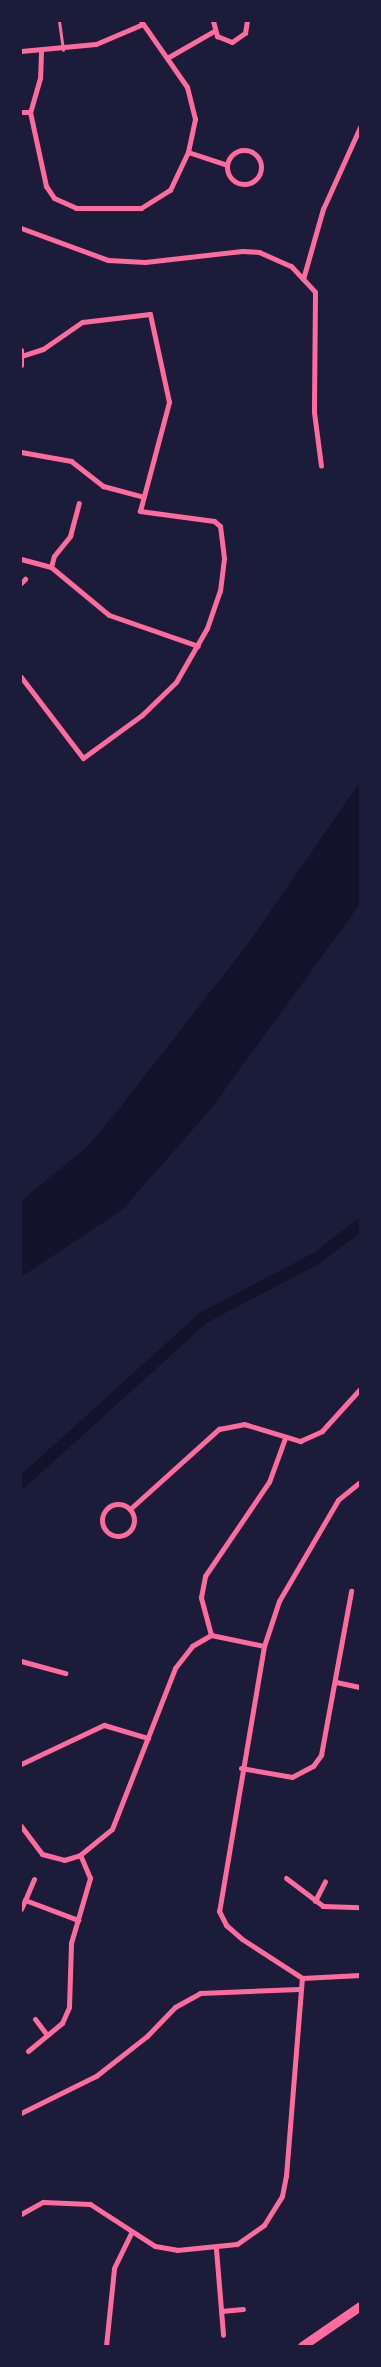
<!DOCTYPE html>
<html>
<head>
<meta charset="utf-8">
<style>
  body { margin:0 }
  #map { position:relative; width:381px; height:2367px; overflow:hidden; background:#1b1b3a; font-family:Arial,sans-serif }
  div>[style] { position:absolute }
  .water>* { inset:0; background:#12122b }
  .canal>* { height:12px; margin:-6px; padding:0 6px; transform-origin:6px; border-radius:6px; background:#12122b }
  .service>* { height:3px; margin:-1.5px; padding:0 1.5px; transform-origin:1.5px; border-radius:1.5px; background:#ff6b9d }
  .minor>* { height:5px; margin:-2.5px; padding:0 2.5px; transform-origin:2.5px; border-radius:2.5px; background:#ff6b9d }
  .minor>.ring { margin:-2.5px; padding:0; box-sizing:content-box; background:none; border:5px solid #ff6b9d; border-radius:50% }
  .secondary>* { height:9px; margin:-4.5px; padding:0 4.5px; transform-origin:4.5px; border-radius:4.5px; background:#ff6b9d }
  span { translate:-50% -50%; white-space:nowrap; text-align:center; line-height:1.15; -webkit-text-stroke:4px #1b1b3a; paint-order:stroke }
  .frame { position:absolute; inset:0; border:22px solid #1b1b3a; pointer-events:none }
</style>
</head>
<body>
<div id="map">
  <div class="water">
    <div style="clip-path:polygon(360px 782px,360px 904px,210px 1110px,122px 1210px,21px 1277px,21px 1201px,88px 1146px,122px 1105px,247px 945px)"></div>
  </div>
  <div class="canal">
    <div style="left:21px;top:1483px;width:246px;rotate:-42.2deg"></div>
    <div style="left:203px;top:1318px;width:129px;rotate:-27.8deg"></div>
    <div style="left:317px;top:1258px;width:54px;rotate:-37.5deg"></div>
  </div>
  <div class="service">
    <div style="left:59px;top:21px;width:29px;rotate:82deg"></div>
  </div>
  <div class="minor">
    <div style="left:213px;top:21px;width:16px;rotate:75deg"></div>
    <div style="left:217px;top:36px;width:16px;rotate:22deg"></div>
    <div style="left:232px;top:42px;width:16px;rotate:-35deg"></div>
    <div style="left:245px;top:33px;width:12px;rotate:-81deg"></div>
    <div style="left:21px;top:51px;width:75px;rotate:-5.3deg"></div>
    <div style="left:96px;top:44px;width:51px;rotate:-23.1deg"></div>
    <div style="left:41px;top:52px;width:26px;rotate:92deg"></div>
    <div style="left:40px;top:78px;width:35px;rotate:106deg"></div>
    <div style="left:30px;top:112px;width:76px;rotate:77.8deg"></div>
    <div style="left:46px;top:186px;width:14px;rotate:56deg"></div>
    <div style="left:54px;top:198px;width:24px;rotate:24deg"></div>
    <div style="left:76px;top:208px;width:65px"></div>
    <div style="left:141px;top:208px;width:34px;rotate:-32deg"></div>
    <div style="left:170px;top:190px;width:42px;rotate:-64.7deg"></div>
    <div style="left:188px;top:152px;width:34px;rotate:-78deg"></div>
    <div style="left:195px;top:119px;width:33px;rotate:-104deg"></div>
    <div style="left:187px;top:87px;width:80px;rotate:-124.9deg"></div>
    <div style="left:167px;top:58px;width:54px;rotate:-29.9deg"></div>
    <div style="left:21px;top:112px;width:9px"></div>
    <div class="ring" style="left:227px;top:150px;width:29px;height:29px"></div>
    <div style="left:188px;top:152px;width:41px;rotate:18.4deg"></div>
    <div style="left:21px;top:228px;width:93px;rotate:20.2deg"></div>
    <div style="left:108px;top:260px;width:37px;rotate:3deg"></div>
    <div style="left:145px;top:262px;width:98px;rotate:-6.5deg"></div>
    <div style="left:242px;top:251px;width:17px;rotate:3deg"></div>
    <div style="left:259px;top:252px;width:35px;rotate:24deg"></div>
    <div style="left:291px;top:266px;width:35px;rotate:47deg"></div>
    <div style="left:315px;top:292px;width:120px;rotate:90.5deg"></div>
    <div style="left:314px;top:412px;width:54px;rotate:82.6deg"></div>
    <div style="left:303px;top:279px;width:73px;rotate:-74.1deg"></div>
    <div style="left:323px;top:209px;width:90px;rotate:-65.7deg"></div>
    <div style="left:21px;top:350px;width:15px;rotate:90deg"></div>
    <div style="left:21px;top:452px;width:51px;rotate:10.2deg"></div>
    <div style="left:71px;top:461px;width:41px;rotate:38deg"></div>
    <div style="left:103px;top:486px;width:42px;rotate:15deg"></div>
    <div style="left:21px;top:559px;width:31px;rotate:15deg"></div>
    <div style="left:51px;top:567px;width:75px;rotate:39.6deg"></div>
    <div style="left:109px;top:615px;width:94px;rotate:19.2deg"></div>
    <div style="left:51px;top:567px;width:11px;rotate:-75deg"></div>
    <div style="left:54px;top:556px;width:26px;rotate:-51deg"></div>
    <div style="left:70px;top:536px;width:34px;rotate:-75deg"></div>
    <div style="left:21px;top:583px;width:6px;rotate:-45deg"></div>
    <div style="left:21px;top:677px;width:102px;rotate:52.6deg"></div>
    <div style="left:83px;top:758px;width:73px;rotate:-36.1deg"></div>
    <div style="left:142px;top:715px;width:47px;rotate:-44.1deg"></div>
    <div style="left:176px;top:682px;width:62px;rotate:-60.1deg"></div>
    <div style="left:207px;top:628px;width:39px;rotate:-71deg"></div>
    <div style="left:220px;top:591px;width:33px;rotate:-83deg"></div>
    <div style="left:224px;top:558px;width:32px;rotate:-97deg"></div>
    <div style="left:220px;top:526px;width:8px;rotate:-140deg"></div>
    <div style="left:214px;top:521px;width:75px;rotate:-172.3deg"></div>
    <div style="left:140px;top:511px;width:113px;rotate:-75.1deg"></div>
    <div style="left:169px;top:402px;width:90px;rotate:-102.2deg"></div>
    <div style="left:150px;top:314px;width:68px;rotate:173.3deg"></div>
    <div style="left:82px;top:322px;width:47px;rotate:145.3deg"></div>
    <div style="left:43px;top:349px;width:20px;rotate:162deg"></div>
    <div style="left:360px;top:1482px;width:28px;rotate:141deg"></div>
    <div style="left:338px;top:1500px;width:117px;rotate:120.3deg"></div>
    <div style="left:279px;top:1601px;width:47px;rotate:108.4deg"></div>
    <div style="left:264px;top:1646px;width:269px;rotate:99.6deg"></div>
    <div style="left:219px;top:1911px;width:16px;rotate:63deg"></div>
    <div style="left:226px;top:1925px;width:21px;rotate:41deg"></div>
    <div style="left:242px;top:1939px;width:72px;rotate:33deg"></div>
    <div style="left:302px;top:1978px;width:58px;rotate:-3deg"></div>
    <div class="ring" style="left:102px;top:1504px;width:27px;height:27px"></div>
    <div style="left:130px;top:1509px;width:120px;rotate:-42deg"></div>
    <div style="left:219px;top:1429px;width:25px;rotate:-11deg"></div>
    <div style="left:244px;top:1424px;width:59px;rotate:16.9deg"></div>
    <div style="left:300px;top:1441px;width:24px;rotate:-24deg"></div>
    <div style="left:322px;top:1431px;width:57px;rotate:-47.9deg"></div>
    <div style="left:211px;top:1635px;width:39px;rotate:-105deg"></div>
    <div style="left:201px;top:1597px;width:21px;rotate:-79deg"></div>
    <div style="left:205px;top:1576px;width:114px;rotate:-55.8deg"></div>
    <div style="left:269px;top:1482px;width:47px;rotate:-70deg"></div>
    <div style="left:211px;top:1635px;width:54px;rotate:11.7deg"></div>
    <div style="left:21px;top:1661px;width:46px;rotate:15.3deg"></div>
    <div style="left:336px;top:1682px;width:25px;rotate:12deg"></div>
    <div style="left:21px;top:1764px;width:92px;rotate:-25.2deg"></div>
    <div style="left:104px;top:1725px;width:46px;rotate:16.5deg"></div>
    <div style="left:241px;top:1768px;width:52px;rotate:10deg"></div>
    <div style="left:292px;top:1777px;width:24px;rotate:-28deg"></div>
    <div style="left:313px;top:1766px;width:14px;rotate:-54deg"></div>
    <div style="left:321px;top:1755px;width:167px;rotate:-79.6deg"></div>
    <div style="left:21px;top:1826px;width:35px;rotate:53deg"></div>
    <div style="left:42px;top:1854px;width:23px;rotate:15deg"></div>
    <div style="left:64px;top:1860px;width:17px;rotate:-17deg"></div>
    <div style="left:80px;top:1855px;width:41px;rotate:-39.1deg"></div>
    <div style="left:112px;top:1829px;width:173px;rotate:-68.6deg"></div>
    <div style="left:175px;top:1668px;width:28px;rotate:-52deg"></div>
    <div style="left:192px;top:1646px;width:22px;rotate:-30deg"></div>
    <div style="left:286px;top:1878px;width:46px;rotate:37.1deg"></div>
    <div style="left:323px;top:1906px;width:37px;rotate:2deg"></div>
    <div style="left:34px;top:1879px;width:23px;rotate:113deg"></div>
    <div style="left:25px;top:1900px;width:57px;rotate:20.7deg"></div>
    <div style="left:315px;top:1901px;width:22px;rotate:-63deg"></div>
    <div style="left:21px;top:1909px;width:10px;rotate:-66deg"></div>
    <div style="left:35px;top:2019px;width:20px;rotate:53deg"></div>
    <div style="left:28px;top:2051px;width:44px;rotate:-39.5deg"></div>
    <div style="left:62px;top:2023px;width:17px;rotate:-66deg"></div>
    <div style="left:69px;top:2007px;width:64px;rotate:-88.2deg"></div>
    <div style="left:71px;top:1943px;width:68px;rotate:-73.7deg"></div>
    <div style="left:90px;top:1878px;width:25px;rotate:-113deg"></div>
    <div style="left:21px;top:2113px;width:84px;rotate:-26.3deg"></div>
    <div style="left:96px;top:2076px;width:65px;rotate:-38.1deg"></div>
    <div style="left:147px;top:2036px;width:40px;rotate:-46deg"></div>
    <div style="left:175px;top:2007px;width:29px;rotate:-29deg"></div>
    <div style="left:200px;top:1993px;width:99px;rotate:-2.3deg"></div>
    <div style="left:21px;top:2214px;width:25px;rotate:-29deg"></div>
    <div style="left:43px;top:2202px;width:47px;rotate:2.4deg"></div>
    <div style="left:90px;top:2204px;width:77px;rotate:32.9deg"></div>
    <div style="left:155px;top:2246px;width:22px;rotate:10deg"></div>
    <div style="left:177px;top:2250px;width:60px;rotate:-5.7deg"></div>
    <div style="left:237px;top:2244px;width:33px;rotate:-35deg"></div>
    <div style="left:264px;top:2225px;width:34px;rotate:-58deg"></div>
    <div style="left:282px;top:2196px;width:20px;rotate:-79deg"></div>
    <div style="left:286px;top:2176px;width:199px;rotate:-85.4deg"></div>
    <div style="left:216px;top:2249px;width:86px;rotate:85.3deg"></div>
    <div style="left:221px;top:2311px;width:22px;rotate:-5deg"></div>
    <div style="left:106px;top:2346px;width:78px;rotate:-84.1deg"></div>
    <div style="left:114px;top:2268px;width:39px;rotate:-64deg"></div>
  </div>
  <div class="secondary">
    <div style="left:302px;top:2346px;width:70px;rotate:-34.6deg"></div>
  </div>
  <div class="frame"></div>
</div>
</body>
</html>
